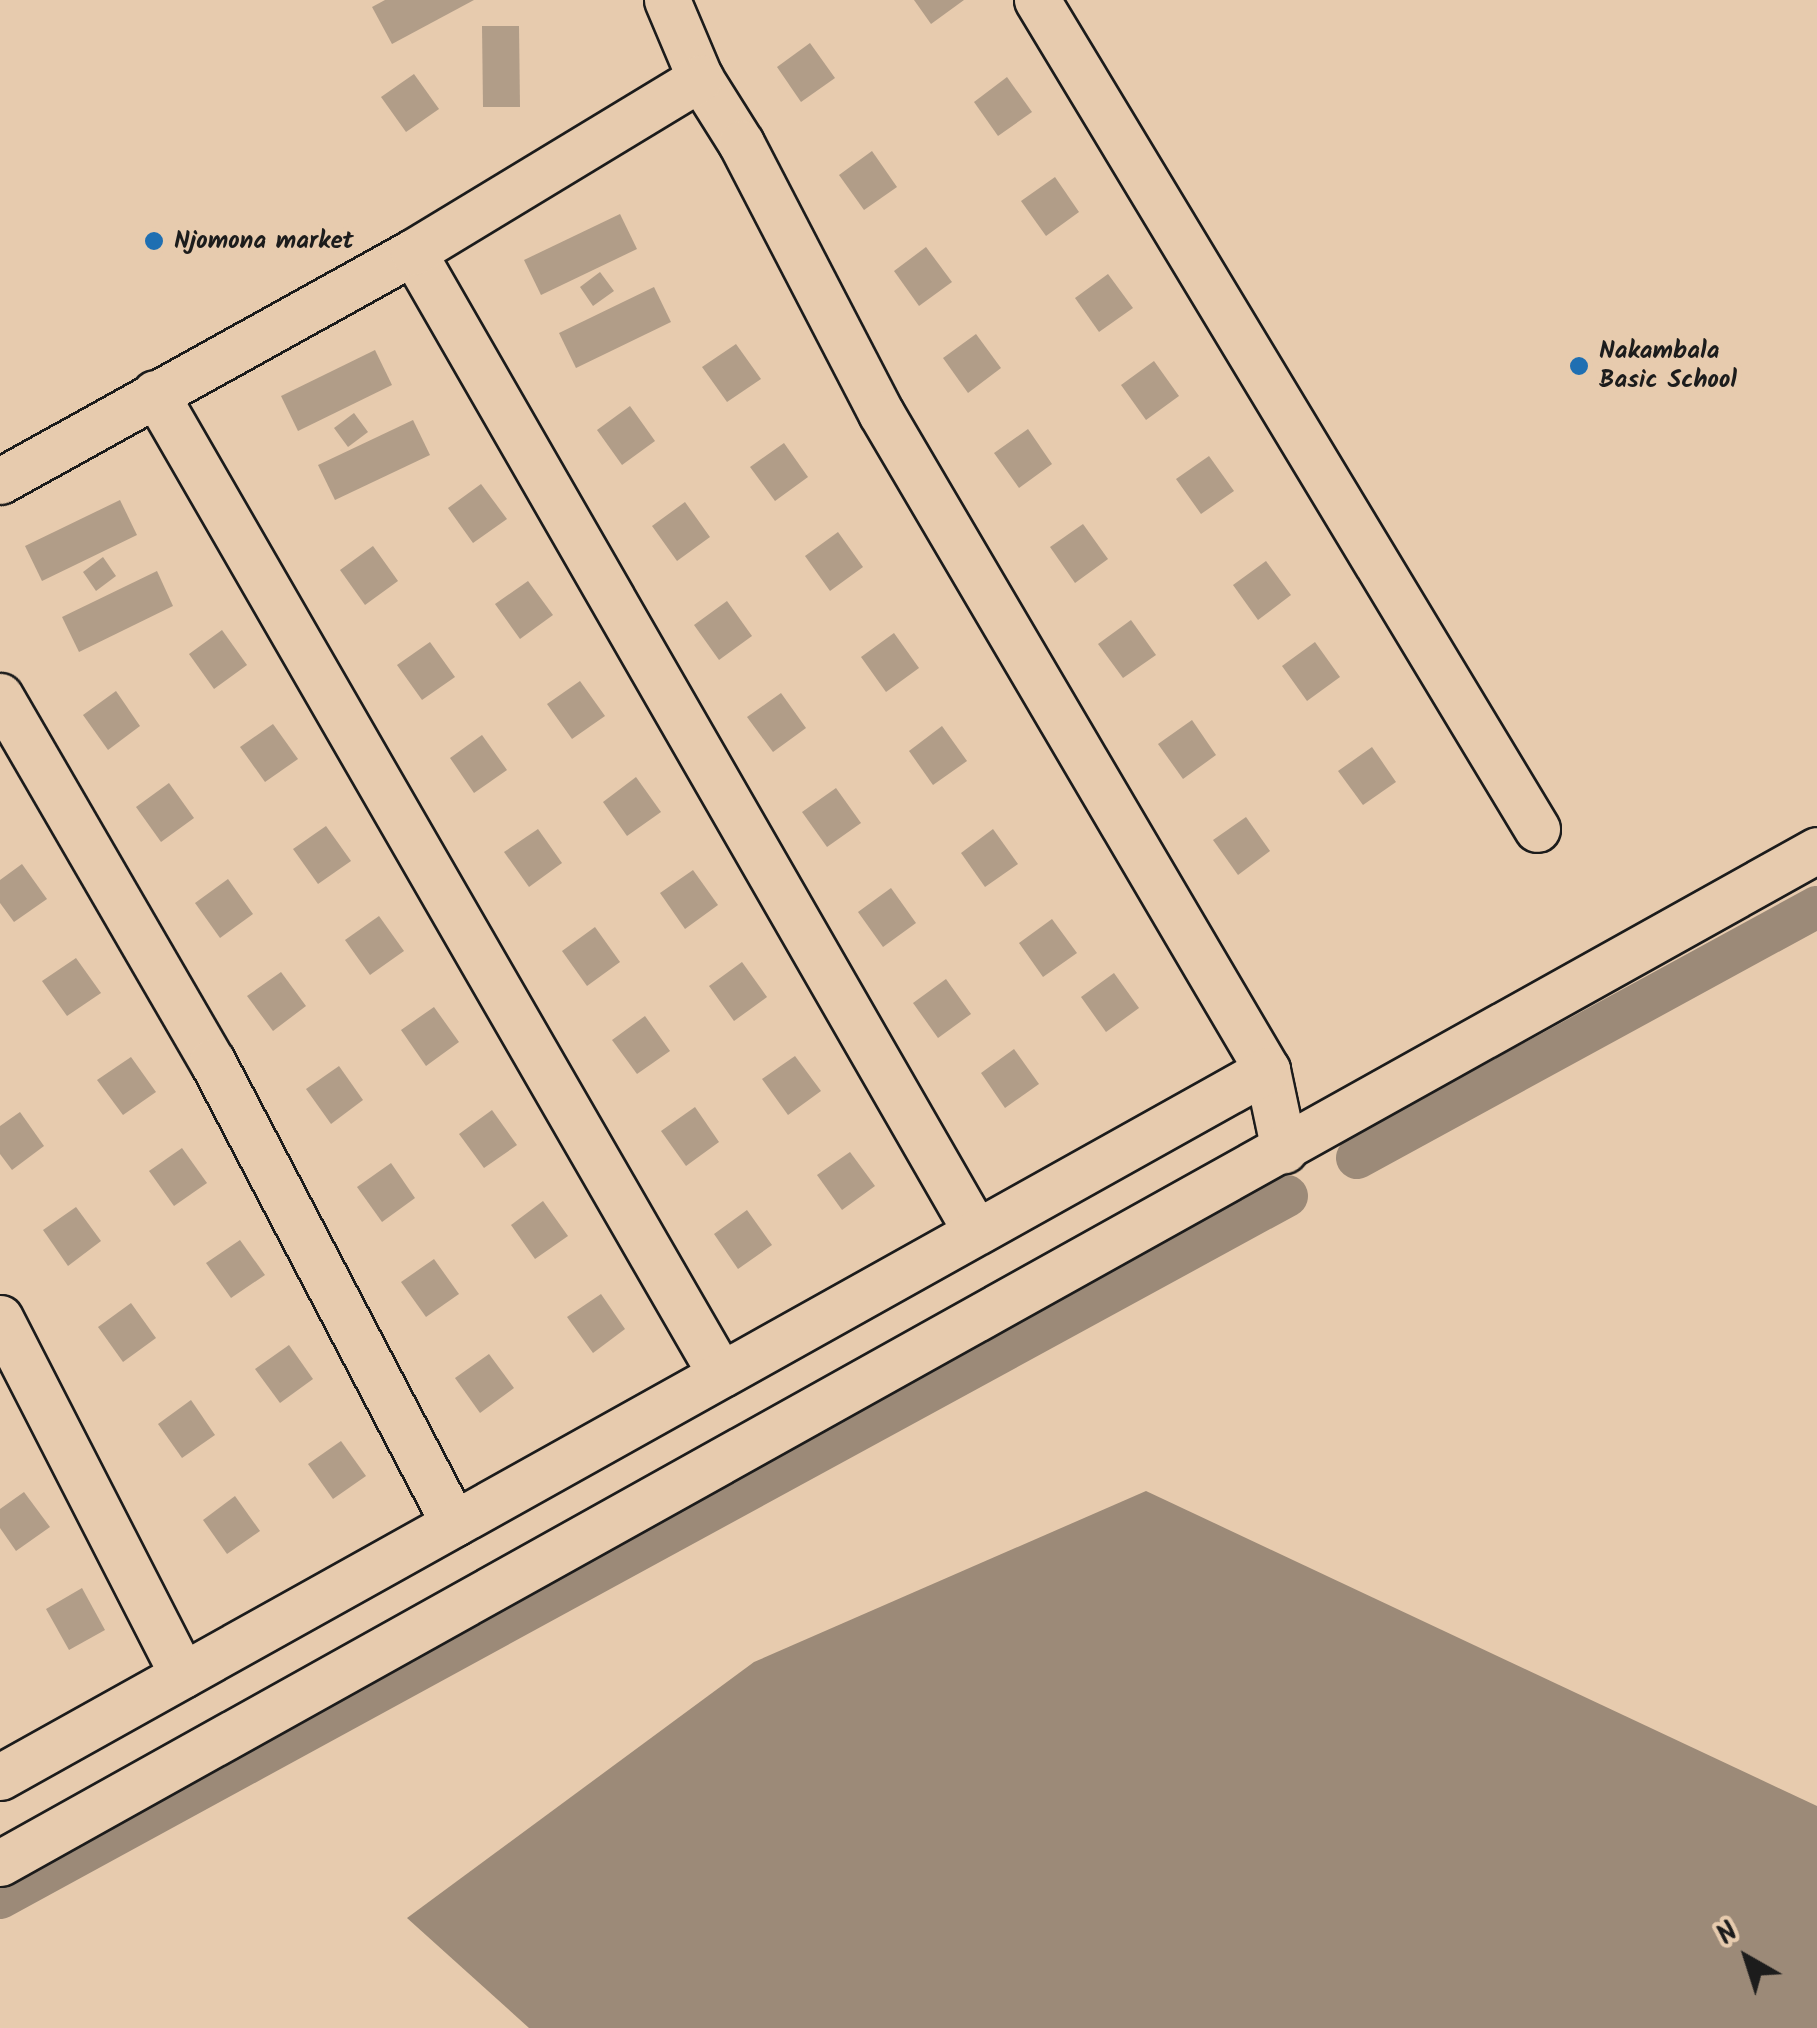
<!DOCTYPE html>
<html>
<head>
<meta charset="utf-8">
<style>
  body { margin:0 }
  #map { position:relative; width:1817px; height:2028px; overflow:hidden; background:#e7cbae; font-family:Kalam,sans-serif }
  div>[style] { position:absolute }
  .water>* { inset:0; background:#9c8a78 }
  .canal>* { height:42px; margin:-21px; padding:0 21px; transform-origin:21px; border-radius:21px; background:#9c8a78 }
  .building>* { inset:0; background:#b19d88 }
  .roads { filter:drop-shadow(2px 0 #1c1c1c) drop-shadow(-2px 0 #1c1c1c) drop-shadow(0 2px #1c1c1c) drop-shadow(0 -2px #1c1c1c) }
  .minor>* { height:45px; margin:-22.5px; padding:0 22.5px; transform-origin:22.5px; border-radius:22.5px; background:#e7cbae }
  .dots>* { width:28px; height:28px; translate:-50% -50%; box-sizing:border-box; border:5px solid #e7cbae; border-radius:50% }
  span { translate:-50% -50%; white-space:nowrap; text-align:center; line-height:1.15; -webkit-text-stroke:10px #e7cbae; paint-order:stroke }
  .poi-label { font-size:25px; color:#1c1c1c; font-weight:700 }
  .left { translate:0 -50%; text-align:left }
  .north { position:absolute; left:1697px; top:1908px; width:100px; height:100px; -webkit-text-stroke:8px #e7cbae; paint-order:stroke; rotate:321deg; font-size:28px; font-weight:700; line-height:40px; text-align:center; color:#1c1c1c }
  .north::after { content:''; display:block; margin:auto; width:35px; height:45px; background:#1c1c1c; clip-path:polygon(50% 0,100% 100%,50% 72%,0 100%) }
</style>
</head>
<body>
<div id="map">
  <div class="water">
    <div style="clip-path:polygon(1146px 1491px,1817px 1806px,1817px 2028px,529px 2028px,407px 1918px,754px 1662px)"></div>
  </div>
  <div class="canal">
    <div style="left:1357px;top:1158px;width:524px;rotate:-28.62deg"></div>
    <div style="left:0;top:1898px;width:1466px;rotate:-28.61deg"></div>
  </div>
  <div class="building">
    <div style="clip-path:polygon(385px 0,474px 0,392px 44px,372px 7px)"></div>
    <div style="clip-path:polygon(914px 0,964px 0,931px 24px)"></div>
    <div style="clip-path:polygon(482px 26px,519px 26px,520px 107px,483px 107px)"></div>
    <div style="clip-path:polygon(810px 43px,835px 78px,801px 102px,777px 67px)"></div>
    <div style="clip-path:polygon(414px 74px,439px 109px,406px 132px,381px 97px)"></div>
    <div style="clip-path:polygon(1007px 77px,1032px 112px,998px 136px,974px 102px)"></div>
    <div style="clip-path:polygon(872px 151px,897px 187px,864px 210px,839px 175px)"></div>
    <div style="clip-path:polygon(1055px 177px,1079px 212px,1046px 236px,1021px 201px)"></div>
    <div style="clip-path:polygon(620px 214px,637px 249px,541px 295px,524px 260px)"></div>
    <div style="clip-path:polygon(926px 247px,952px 282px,919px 306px,894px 271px)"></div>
    <div style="clip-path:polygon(600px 272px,614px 291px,593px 306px,580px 287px)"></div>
    <div style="clip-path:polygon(1108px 274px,1133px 308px,1099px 332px,1075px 298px)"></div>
    <div style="clip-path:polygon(654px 287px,671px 322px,576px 368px,559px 333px)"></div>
    <div style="clip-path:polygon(976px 334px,1001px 368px,968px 393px,943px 358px)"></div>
    <div style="clip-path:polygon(736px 344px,761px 379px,727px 402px,702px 367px)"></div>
    <div style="clip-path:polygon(375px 350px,392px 385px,298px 431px,281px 396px)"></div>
    <div style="clip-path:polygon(1154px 361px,1179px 396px,1146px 420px,1121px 385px)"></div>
    <div style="clip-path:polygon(630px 406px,655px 441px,622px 465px,597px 430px)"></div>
    <div style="clip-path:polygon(354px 413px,368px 432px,348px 447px,334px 428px)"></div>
    <div style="clip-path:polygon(413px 420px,430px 455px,335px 500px,318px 465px)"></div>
    <div style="clip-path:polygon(1028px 429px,1052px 464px,1019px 488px,994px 453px)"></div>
    <div style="clip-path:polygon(784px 443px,808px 477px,775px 501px,750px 467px)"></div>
    <div style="clip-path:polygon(1209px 456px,1234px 491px,1201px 514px,1176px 479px)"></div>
    <div style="clip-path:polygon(481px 484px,507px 519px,473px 543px,448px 508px)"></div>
    <div style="clip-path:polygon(120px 500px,137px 535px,42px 581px,25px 546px)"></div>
    <div style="clip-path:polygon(685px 502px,710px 537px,677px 561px,652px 526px)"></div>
    <div style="clip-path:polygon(1083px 524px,1108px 559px,1075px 583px,1050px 547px)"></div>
    <div style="clip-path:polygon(838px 532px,863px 567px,830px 591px,805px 556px)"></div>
    <div style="clip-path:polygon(373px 546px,398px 581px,365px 605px,340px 570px)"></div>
    <div style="clip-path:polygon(103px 557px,116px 576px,96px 591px,83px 572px)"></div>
    <div style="clip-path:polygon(1266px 561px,1291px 595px,1258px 620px,1233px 585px)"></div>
    <div style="clip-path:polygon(157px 571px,173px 606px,79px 652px,62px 617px)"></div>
    <div style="clip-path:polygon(528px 581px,553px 615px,520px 639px,495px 604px)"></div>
    <div style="clip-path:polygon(727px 601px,752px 636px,719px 660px,694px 625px)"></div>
    <div style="clip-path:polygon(1131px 620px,1156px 655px,1123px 678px,1098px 644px)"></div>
    <div style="clip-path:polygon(222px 630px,247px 665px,214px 689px,189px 654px)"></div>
    <div style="clip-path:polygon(894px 633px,919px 668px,886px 692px,861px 657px)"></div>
    <div style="clip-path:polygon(430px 642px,455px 677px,422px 700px,397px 665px)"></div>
    <div style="clip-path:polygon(1315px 642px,1340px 677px,1307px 701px,1282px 666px)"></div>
    <div style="clip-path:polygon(580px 681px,605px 716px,572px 739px,547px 704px)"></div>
    <div style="clip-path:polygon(116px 691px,140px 726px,108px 750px,83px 715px)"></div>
    <div style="clip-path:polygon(781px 693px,806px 728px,773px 752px,747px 717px)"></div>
    <div style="clip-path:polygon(1192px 720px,1216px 755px,1183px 779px,1158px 744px)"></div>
    <div style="clip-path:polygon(273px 724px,298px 759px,265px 782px,240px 747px)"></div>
    <div style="clip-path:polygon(942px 726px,967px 761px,933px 785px,909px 751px)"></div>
    <div style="clip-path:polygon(482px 735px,507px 770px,474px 793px,450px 758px)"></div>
    <div style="clip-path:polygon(1372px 747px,1396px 782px,1363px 805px,1338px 771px)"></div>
    <div style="clip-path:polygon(636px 777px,661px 812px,627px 836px,603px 802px)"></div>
    <div style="clip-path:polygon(169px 783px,194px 818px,161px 842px,136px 807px)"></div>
    <div style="clip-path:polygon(836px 788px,861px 823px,827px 847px,802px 812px)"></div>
    <div style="clip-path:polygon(1246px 817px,1270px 851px,1238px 875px,1213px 840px)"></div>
    <div style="clip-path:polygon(326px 826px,351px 861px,318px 884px,293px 849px)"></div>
    <div style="clip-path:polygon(538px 829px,562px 863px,529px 887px,504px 852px)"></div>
    <div style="clip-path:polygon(993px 829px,1018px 864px,985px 887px,961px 853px)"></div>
    <div style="clip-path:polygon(22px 864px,47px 899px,14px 922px,0 903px,0 880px)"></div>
    <div style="clip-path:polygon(693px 870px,718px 905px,685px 929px,660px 893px)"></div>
    <div style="clip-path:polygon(228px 879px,253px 914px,220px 938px,195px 903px)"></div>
    <div style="clip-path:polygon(891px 888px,916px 923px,883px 947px,858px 912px)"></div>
    <div style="clip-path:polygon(379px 916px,404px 951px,370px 975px,345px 940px)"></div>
    <div style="clip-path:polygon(1052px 919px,1077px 953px,1043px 977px,1019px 943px)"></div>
    <div style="clip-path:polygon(595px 927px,620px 962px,587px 986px,562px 951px)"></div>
    <div style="clip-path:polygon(76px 958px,101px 993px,67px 1016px,42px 981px)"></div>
    <div style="clip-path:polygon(742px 962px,767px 997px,734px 1021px,709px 986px)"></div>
    <div style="clip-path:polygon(281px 972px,306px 1006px,273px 1031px,247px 996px)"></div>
    <div style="clip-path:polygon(1114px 973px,1139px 1008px,1106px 1032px,1081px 997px)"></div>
    <div style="clip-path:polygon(946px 979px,971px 1014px,938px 1038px,913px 1003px)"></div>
    <div style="clip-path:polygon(434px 1007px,459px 1042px,426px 1066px,401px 1030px)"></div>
    <div style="clip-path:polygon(645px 1016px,670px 1051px,637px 1074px,612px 1040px)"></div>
    <div style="clip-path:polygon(1014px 1049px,1039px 1084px,1005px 1108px,981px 1073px)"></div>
    <div style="clip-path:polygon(795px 1056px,821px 1091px,788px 1115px,762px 1079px)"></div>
    <div style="clip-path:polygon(131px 1057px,156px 1092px,123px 1115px,97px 1080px)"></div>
    <div style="clip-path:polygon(339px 1066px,363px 1100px,331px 1124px,306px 1089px)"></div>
    <div style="clip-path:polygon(695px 1107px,719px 1142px,686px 1166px,661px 1131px)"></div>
    <div style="clip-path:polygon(492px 1110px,517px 1145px,484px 1168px,459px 1134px)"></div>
    <div style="clip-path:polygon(20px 1112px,44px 1146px,12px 1170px,0 1154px,0 1126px)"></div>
    <div style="clip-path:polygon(182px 1148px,207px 1183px,174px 1206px,149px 1171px)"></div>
    <div style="clip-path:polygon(850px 1152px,875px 1186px,842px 1210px,817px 1175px)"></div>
    <div style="clip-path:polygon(391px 1163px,415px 1198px,382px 1222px,357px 1187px)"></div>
    <div style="clip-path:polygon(543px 1201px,568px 1236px,535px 1259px,511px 1225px)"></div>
    <div style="clip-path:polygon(76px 1207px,101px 1241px,68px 1266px,43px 1230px)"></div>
    <div style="clip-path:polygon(747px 1210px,772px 1245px,738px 1269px,714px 1234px)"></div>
    <div style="clip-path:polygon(240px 1240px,265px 1275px,231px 1298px,206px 1263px)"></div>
    <div style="clip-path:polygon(434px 1259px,459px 1294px,426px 1317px,401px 1282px)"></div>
    <div style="clip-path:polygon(601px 1294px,625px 1329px,593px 1353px,567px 1317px)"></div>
    <div style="clip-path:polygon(131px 1303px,156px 1338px,123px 1362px,98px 1327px)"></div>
    <div style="clip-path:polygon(289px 1345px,313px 1379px,280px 1403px,255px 1369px)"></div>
    <div style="clip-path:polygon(489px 1354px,514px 1388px,480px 1413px,455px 1378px)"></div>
    <div style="clip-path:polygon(191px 1400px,215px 1435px,182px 1458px,158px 1424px)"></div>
    <div style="clip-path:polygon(341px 1441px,366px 1476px,333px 1499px,308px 1464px)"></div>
    <div style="clip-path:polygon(24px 1492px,50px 1527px,16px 1551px,0 1528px,0 1509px)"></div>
    <div style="clip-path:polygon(235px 1496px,260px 1531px,227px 1554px,203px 1520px)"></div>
    <div style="clip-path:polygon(82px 1588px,105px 1630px,69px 1650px,46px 1609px)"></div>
  </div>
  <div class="roads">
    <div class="minor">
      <div style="left:667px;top:0;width:85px;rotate:67.1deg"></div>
      <div style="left:700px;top:78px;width:77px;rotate:57.8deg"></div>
      <div style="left:741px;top:143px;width:304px;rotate:62.6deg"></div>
      <div style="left:881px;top:413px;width:762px;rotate:59.56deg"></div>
      <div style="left:1267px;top:1070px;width:82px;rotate:78deg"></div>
      <div style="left:1037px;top:0;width:968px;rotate:58.9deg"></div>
      <div style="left:413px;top:252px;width:1130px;rotate:60.12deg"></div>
      <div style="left:155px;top:393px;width:1133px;rotate:60.04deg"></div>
      <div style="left:0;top:481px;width:472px;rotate:-29deg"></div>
      <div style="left:413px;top:252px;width:336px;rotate:-31.2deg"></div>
      <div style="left:0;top:696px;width:422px;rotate:59.9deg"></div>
      <div style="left:212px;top:1061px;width:522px;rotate:62.4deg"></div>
      <div style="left:0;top:1318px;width:401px;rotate:62.9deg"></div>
      <div style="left:0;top:1777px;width:1451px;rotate:-29.16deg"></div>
      <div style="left:0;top:1863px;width:2080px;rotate:-29.14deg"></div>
    </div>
  </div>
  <div class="dots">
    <div style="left:154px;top:241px;background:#1f6fb2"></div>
    <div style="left:1579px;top:366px;background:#1f6fb2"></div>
  </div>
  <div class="poi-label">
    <span class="left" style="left:174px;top:241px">Njomona market</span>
    <span class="left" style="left:1599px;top:366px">Nakambala<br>Basic School</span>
  </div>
  <div class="north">N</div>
</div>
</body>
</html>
